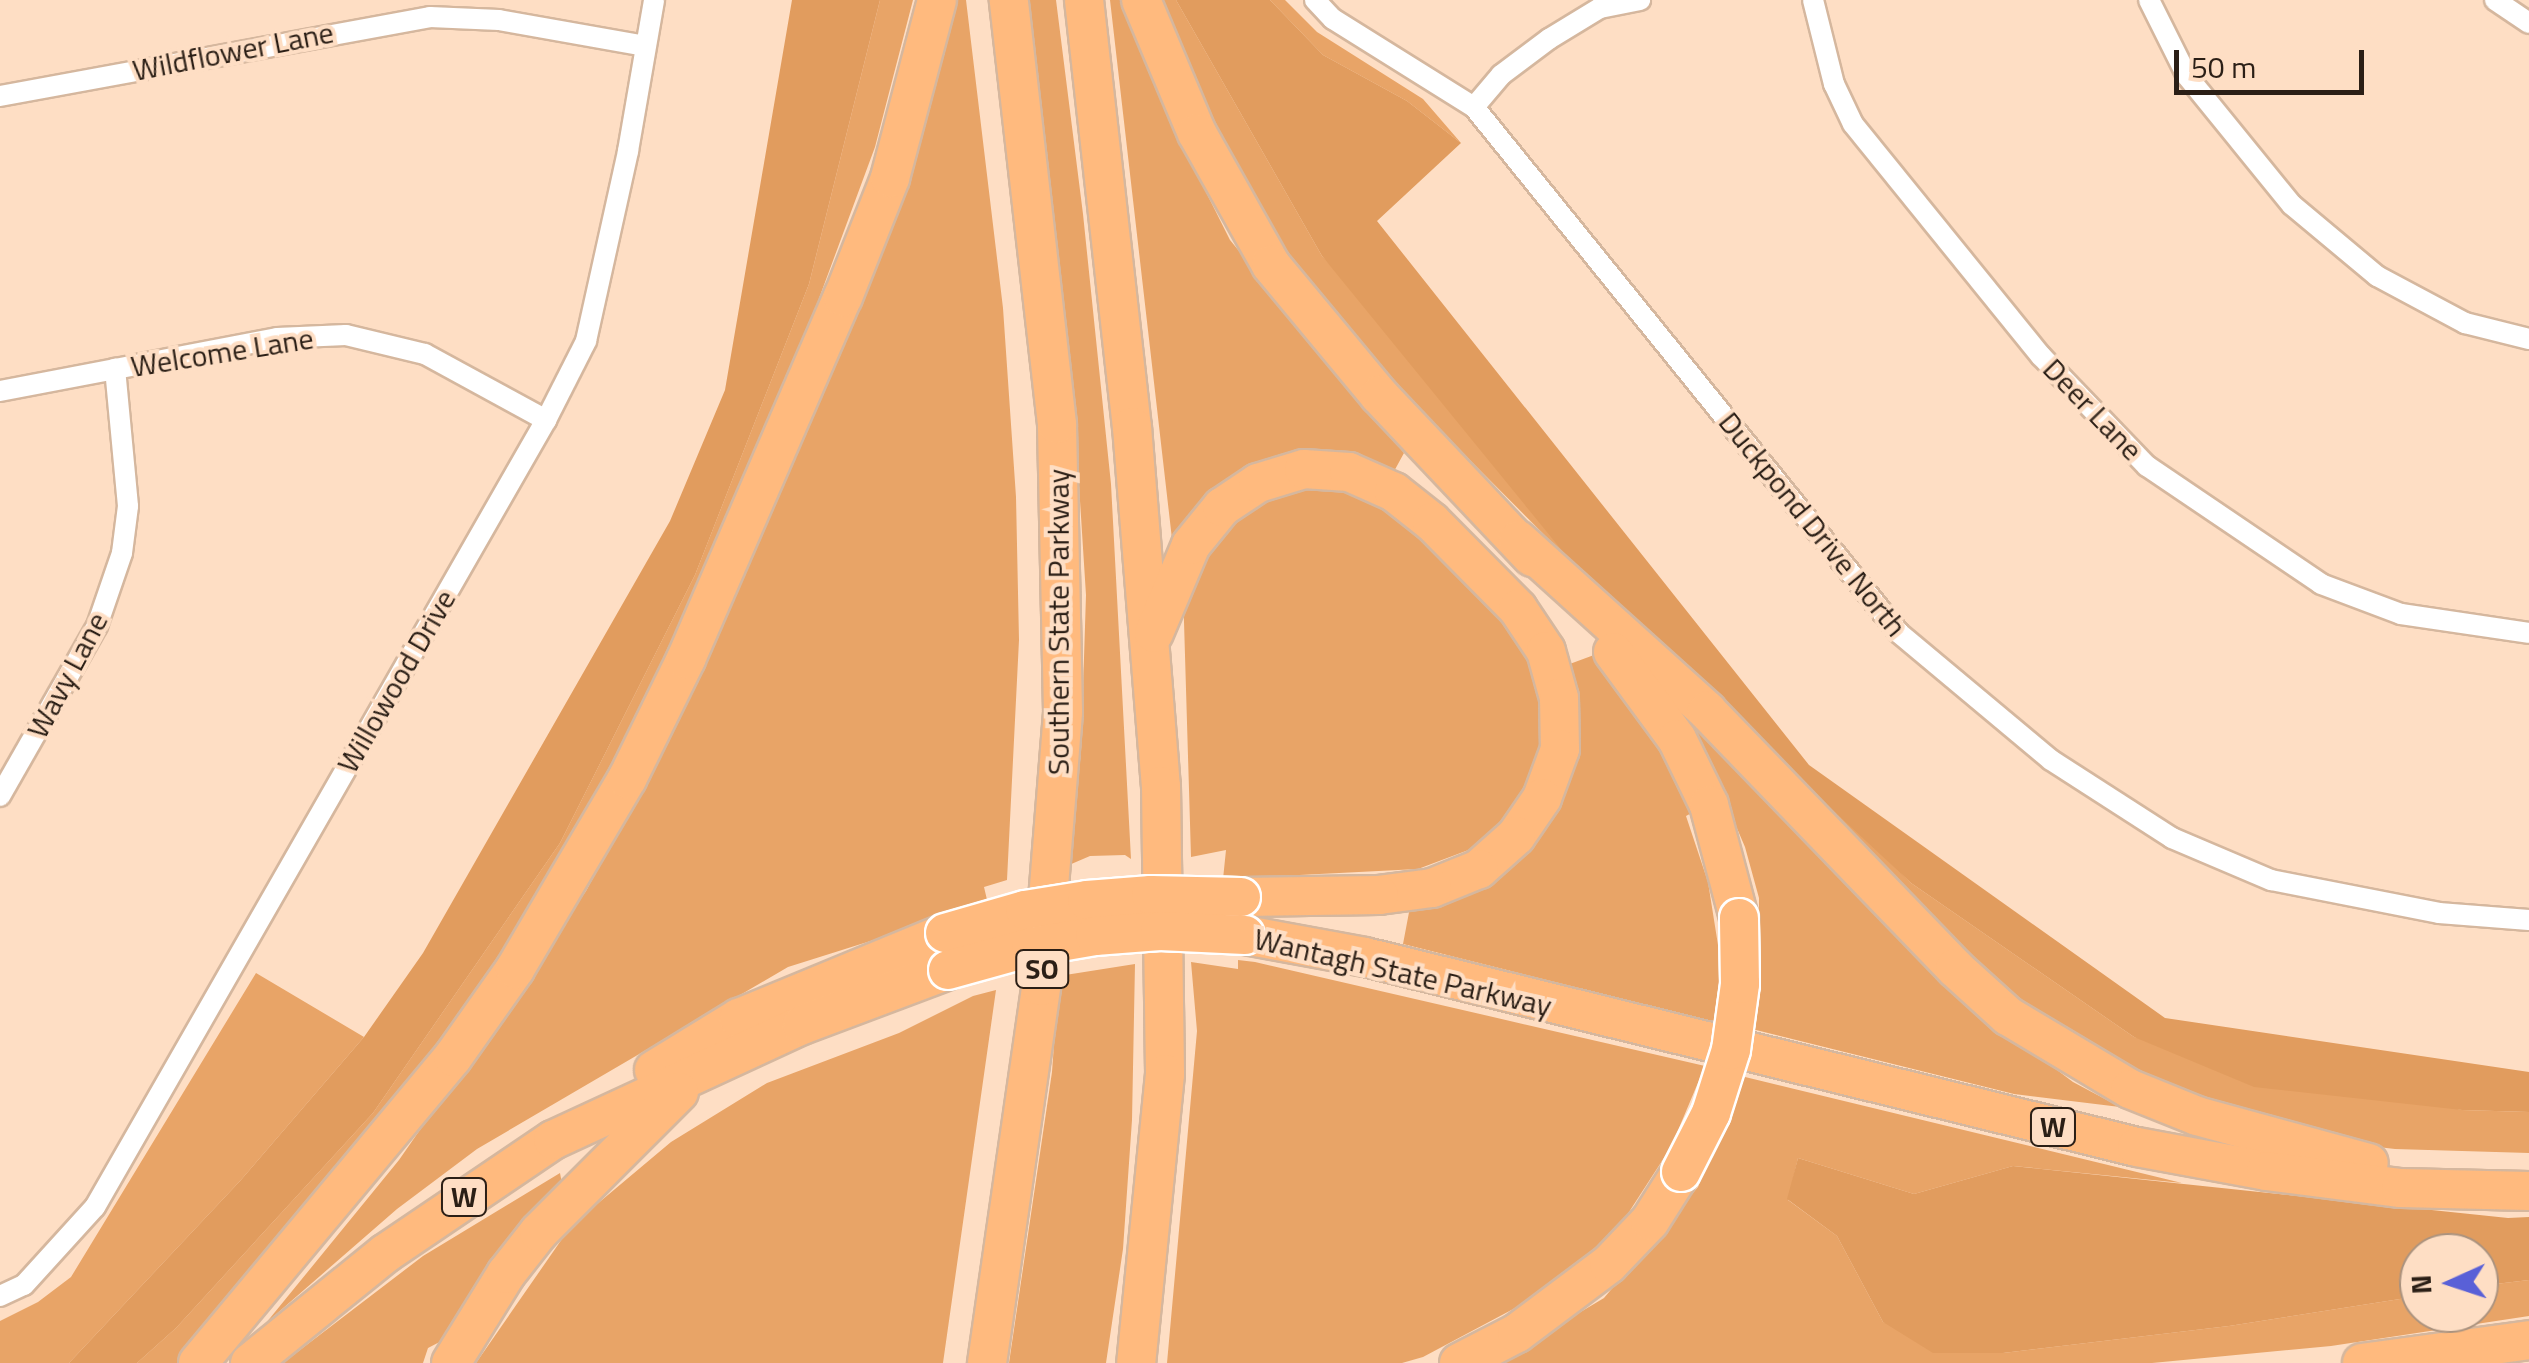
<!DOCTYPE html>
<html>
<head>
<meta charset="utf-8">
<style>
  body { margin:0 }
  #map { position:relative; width:2529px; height:1363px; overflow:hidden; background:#fedec4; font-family:"Titillium Web",sans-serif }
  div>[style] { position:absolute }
  .green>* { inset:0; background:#e8a467 }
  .forest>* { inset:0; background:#e19c5e }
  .roads { filter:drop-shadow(2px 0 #d5b79e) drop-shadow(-2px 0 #d5b79e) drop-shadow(0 2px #d5b79e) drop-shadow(0 -2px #d5b79e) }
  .street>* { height:20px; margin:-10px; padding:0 10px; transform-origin:10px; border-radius:10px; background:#fff }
  .highway>* { height:38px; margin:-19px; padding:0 19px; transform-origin:19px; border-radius:19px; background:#ffba7e }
  .bridges { filter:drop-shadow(2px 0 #fff) drop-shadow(-2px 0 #fff) drop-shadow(0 2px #fff) drop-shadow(0 -2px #fff) }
  .highway-bridge>* { height:38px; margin:-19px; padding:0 19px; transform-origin:19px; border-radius:19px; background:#ffba7e }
  span { translate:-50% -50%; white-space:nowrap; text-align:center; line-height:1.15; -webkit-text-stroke:8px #fedec4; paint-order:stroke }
  .shield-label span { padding:2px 8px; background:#fedec4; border:2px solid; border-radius:8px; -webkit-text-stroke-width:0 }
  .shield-label { font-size:28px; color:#2b1f16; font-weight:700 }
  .street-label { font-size:30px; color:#2b1f16 }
  .north { position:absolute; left:2399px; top:1233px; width:100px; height:100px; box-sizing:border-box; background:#fedec4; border:2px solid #aa927e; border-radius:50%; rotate:267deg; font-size:28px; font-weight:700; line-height:40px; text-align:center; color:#2b1f16 }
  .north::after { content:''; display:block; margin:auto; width:35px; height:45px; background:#5960d7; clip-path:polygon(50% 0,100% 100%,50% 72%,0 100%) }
  .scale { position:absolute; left:2174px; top:50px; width:190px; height:45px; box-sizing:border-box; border:5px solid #2b1f16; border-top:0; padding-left:12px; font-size:30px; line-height:35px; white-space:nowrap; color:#2b1f16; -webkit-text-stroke:8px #fedec4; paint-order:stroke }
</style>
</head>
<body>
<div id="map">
  <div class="green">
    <div style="clip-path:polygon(880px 0,913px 0,875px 147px,780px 404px,620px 756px,496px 966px,379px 1133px,241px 1298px,180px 1363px,137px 1363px,176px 1328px,373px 1113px,560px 843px,695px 575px,809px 284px)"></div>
    <div style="clip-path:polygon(947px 0,966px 0,1003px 308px,1016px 497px,1019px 640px,1007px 880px,984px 887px,988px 904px,788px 967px,477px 1149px,397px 1209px,266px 1323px,399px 1160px,586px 891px,663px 748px)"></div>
    <div style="clip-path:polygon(1026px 0,1056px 0,1083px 214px,1111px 484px,1131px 859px,1125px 855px,1090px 856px,1069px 865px,1081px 752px,1086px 595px,1076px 438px)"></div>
    <div style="clip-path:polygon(1110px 0,1120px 0,1168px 116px,1230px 240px,1404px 453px,1392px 475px,1322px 454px,1256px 463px,1207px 492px,1172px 539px)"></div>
    <div style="clip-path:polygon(1152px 0,1176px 0,1322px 256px,1796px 771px,1911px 883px,2134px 1037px,2462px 1110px,2529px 1112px,2529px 1153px,2395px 1149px,2310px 1139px,2185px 1105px,2014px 1006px,1394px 384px,1283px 253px,1204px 122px)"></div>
    <div style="clip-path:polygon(1270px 0,1285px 0,1317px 32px,1423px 99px,1461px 143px,1407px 101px,1323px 55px)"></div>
    <div style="clip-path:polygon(1306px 483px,1360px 491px,1389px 502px,1523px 636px,1548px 720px,1536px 787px,1495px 840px,1418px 869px,1223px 879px,1226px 850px,1191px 857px,1183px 588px,1219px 529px,1249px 504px)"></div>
    <div style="clip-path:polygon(1594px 655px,1655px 730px,1697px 810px,1686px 816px,1708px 882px,1721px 964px,1716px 1022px,1403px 944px,1410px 907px,1480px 887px,1523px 858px,1561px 800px,1567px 665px)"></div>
    <div style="clip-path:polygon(1694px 728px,1984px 1015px,2073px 1082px,2120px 1107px,2014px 1094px,1752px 1029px,1759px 964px,1759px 898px,1745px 847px)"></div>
    <div style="clip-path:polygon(1238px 960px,1255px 962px,1705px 1066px,1671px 1147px,1618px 1229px,1553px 1288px,1423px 1357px,1402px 1363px,1167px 1363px,1197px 1031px,1191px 962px,1238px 969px)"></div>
    <div style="clip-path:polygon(1135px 964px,1132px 1120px,1123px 1249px,1106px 1363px,1009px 1363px,1052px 1072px,1059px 976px)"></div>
    <div style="clip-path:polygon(256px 973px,364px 1037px,240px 1181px,69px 1363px,0 1363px,0 1321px,38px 1302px,71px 1277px)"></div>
    <div style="clip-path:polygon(996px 990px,943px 1363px,476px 1363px,571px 1226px,671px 1142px,767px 1083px,899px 1033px,973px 996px)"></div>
    <div style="clip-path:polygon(1741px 1076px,2182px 1183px,2013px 1166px,1914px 1194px,1798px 1158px,1788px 1200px,1837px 1236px,1883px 1322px,2003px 1353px,2229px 1326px,2419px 1296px,2419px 1313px,2479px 1313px,2479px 1286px,2529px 1280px,2529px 1316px,2331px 1346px,2152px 1363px,1495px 1363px,1604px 1298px,1698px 1187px)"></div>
    <div style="clip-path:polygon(560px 1173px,563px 1189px,453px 1335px,428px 1348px,423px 1363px,283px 1363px,423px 1256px)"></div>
  </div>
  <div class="forest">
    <div style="clip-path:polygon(792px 0,880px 0,809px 284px,695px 575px,560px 843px,373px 1113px,176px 1328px,137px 1363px,69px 1363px,240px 1181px,364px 1037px,423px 953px,670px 521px,725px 390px)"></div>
    <div style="clip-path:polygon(1176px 0,1270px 0,1323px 55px,1407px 101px,1461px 143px,1377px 221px,1809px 765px,2165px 1018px,2529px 1072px,2529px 1112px,2462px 1110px,2254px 1087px,2134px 1037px,1911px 883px,1586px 580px,1322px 256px)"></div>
    <div style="clip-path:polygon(1798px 1158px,1914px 1194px,2013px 1166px,2508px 1218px,2529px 1217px,2529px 1280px,2479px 1286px,2479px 1253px,2419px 1253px,2419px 1296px,2229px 1326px,2003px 1353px,1933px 1353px,1883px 1322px,1837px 1236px,1787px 1199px)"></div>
  </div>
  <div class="roads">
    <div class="street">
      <div style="left:1315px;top:0;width:26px;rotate:47deg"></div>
      <div style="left:1333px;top:19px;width:166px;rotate:32deg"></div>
      <div style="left:1474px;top:107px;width:676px;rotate:51.06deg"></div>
      <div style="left:1899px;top:633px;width:198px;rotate:39.9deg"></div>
      <div style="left:2051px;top:760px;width:144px;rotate:32.8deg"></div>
      <div style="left:2172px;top:838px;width:108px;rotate:23deg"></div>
      <div style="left:2271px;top:880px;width:171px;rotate:11.1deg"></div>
      <div style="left:2439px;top:913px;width:90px;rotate:4.4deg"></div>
      <div style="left:1813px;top:0;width:87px;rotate:76deg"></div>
      <div style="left:1834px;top:84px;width:44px;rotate:64.6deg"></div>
      <div style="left:1853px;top:124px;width:299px;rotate:51deg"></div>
      <div style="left:2041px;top:356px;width:153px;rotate:46.1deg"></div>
      <div style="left:2147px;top:466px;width:210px;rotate:34.1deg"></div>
      <div style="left:2321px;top:584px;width:85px;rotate:20.6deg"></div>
      <div style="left:2401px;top:614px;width:129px;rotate:8.4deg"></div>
      <div style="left:2149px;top:0;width:85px;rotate:63.4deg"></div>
      <div style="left:2187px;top:76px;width:166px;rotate:50.9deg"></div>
      <div style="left:2292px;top:205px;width:111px;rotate:39.9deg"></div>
      <div style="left:2377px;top:276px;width:100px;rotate:28.1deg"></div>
      <div style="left:2465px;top:323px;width:66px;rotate:14deg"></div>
      <div style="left:2495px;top:0;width:41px;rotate:34.1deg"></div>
      <div style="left:0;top:96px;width:437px;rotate:-10.4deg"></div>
      <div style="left:430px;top:17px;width:69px;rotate:2.5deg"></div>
      <div style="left:499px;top:20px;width:148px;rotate:10.1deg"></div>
      <div style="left:1474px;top:107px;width:42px;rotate:-49.8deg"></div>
      <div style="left:1501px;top:75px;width:60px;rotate:-36.9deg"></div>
      <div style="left:1549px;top:39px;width:60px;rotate:-31.3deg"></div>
      <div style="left:1600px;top:8px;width:41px;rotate:-11.3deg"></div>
      <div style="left:0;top:391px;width:282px;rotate:-10.8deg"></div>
      <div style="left:277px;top:338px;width:69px;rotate:-2.5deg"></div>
      <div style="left:346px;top:335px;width:81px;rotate:13.5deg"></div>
      <div style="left:425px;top:354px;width:138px;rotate:28.6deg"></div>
      <div style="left:0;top:796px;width:196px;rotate:-60.3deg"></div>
      <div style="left:97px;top:626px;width:77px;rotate:-71.1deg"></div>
      <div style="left:122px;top:553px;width:47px;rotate:-82.7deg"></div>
      <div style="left:128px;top:506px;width:138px;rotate:-95.4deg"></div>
      <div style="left:0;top:1296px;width:26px;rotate:-25deg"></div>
      <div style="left:24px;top:1285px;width:105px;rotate:-47.7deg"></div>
      <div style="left:95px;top:1207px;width:907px;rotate:-60.18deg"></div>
      <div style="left:546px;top:420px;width:89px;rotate:-63.1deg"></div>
      <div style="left:586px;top:341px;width:195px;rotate:-77.5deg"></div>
      <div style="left:628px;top:151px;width:153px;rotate:-80.2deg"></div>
    </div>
    <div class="highway">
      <div style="left:1084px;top:0;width:430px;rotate:83.6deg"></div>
      <div style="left:1132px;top:427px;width:360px;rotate:85.4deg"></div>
      <div style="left:1161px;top:786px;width:288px;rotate:89.2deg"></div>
      <div style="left:1165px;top:1074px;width:290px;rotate:95.7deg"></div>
      <div style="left:1141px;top:0;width:144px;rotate:67.2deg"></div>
      <div style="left:1197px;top:133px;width:151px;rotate:60.7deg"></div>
      <div style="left:1271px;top:265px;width:169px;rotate:50.3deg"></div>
      <div style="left:1379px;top:395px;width:223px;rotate:46.6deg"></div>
      <div style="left:1518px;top:540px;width:255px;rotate:42.1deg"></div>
      <div style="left:1707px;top:711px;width:357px;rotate:46deg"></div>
      <div style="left:1955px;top:968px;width:72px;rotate:42.2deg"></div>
      <div style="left:2008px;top:1016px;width:142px;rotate:30.9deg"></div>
      <div style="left:2130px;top:1089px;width:72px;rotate:21.9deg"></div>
      <div style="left:2197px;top:1116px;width:178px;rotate:15.3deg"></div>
      <div style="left:1154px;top:633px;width:95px;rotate:-67.2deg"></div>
      <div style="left:1191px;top:545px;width:49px;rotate:-50.8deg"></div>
      <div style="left:1222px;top:507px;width:43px;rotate:-33.7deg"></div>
      <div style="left:1258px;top:483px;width:48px;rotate:-16.9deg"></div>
      <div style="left:1304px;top:469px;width:45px;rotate:3.8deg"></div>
      <div style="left:1349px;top:472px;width:49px;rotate:24deg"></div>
      <div style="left:1394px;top:492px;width:48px;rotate:38.3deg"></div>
      <div style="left:1432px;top:522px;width:122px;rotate:45.3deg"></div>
      <div style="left:1518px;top:609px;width:50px;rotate:56.3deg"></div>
      <div style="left:1546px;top:651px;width:49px;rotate:74.5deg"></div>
      <div style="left:1559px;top:698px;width:51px;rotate:88.9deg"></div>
      <div style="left:1560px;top:749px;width:52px;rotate:110.2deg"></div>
      <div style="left:1542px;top:798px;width:46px;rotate:124.4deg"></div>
      <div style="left:1516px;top:836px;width:50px;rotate:138.3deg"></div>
      <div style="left:1479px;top:869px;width:51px;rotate:158deg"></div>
      <div style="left:1432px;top:888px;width:53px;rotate:172.5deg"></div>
      <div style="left:1379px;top:895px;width:138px;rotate:179.2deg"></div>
      <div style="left:1613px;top:652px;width:108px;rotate:53.7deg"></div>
      <div style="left:1677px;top:739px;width:73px;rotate:64.1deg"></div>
      <div style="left:1709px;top:805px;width:117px;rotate:75.1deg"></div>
      <div style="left:1245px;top:935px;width:122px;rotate:10.4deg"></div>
      <div style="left:1365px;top:957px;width:795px;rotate:13.83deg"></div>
      <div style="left:2137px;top:1147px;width:131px;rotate:10.5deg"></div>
      <div style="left:2266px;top:1171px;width:136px;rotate:7.2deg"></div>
      <div style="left:2401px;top:1188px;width:128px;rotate:1.3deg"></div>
      <div style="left:654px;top:1070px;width:100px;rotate:-31.5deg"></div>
      <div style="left:739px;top:1018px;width:223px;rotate:-22.4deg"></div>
      <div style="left:198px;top:1363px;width:398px;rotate:-50.2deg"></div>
      <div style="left:453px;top:1057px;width:108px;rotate:-54.8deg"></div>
      <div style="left:515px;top:969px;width:221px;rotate:-59.5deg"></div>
      <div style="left:627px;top:779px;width:134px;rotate:-63.8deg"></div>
      <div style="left:686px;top:659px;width:395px;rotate:-66.6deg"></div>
      <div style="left:843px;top:297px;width:128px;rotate:-68.4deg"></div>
      <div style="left:890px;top:178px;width:184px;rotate:-75.2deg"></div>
      <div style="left:250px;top:1363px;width:175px;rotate:-39deg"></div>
      <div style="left:386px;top:1253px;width:202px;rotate:-34.1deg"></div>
      <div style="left:553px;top:1140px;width:274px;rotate:-24.8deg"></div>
      <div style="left:802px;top:1025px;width:156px;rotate:-20.6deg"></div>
      <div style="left:451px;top:1363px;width:105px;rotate:-58.3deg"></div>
      <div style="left:506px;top:1274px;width:53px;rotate:-51.8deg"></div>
      <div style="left:539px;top:1232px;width:198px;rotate:-45deg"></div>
      <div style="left:987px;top:1363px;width:381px;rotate:-81.8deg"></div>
      <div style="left:1041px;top:986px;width:275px;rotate:-85.4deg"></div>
      <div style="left:1063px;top:712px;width:288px;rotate:-91.2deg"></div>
      <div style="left:1057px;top:424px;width:427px;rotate:-96.5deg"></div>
      <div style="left:1459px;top:1363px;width:65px;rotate:-27.3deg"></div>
      <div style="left:1517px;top:1333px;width:115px;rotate:-36.9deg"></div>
      <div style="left:1609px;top:1264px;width:59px;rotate:-46.4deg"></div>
      <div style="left:1650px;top:1221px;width:58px;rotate:-57.7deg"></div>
      <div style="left:2362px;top:1363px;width:169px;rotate:-7.8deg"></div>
    </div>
  </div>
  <div class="bridges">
    <div class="highway-bridge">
      <div style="left:945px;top:933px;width:83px;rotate:-16deg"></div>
      <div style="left:1025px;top:910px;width:63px;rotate:-9.2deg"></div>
      <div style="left:1087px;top:900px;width:64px;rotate:-4.5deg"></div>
      <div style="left:1151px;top:895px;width:90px;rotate:1.3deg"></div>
      <div style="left:948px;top:970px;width:86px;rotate:-15.5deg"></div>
      <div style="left:1031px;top:947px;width:65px;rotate:-9.8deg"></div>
      <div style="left:1095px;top:936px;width:65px;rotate:-4.4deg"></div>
      <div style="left:1160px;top:931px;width:85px;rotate:2.7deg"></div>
      <div style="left:1681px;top:1172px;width:66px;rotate:-63deg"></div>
      <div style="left:1711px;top:1113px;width:66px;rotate:-72.4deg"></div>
      <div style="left:1731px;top:1050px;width:67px;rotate:-82.2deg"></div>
      <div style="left:1740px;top:984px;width:66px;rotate:-90.9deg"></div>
    </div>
  </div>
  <div class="shield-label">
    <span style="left:1042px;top:969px">SO</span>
    <span style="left:2053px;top:1127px">W</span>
    <span style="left:464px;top:1197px">W</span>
  </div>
  <div class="street-label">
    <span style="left:233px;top:51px;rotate:-11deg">Wildflower Lane</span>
    <span style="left:222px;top:352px;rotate:-9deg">Welcome Lane</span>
    <span style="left:2093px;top:409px;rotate:46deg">Deer Lane</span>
    <span style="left:1813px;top:524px;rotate:51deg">Duckpond Drive North</span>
    <span style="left:1058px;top:622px;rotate:-90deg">Southern State Parkway</span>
    <span style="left:67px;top:675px;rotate:-62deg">Wavy Lane</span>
    <span style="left:396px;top:681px;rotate:-60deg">Willowood Drive</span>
    <span style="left:1403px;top:972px;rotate:13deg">Wantagh State Parkway</span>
  </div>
  <div class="north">N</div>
  <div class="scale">50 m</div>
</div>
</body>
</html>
